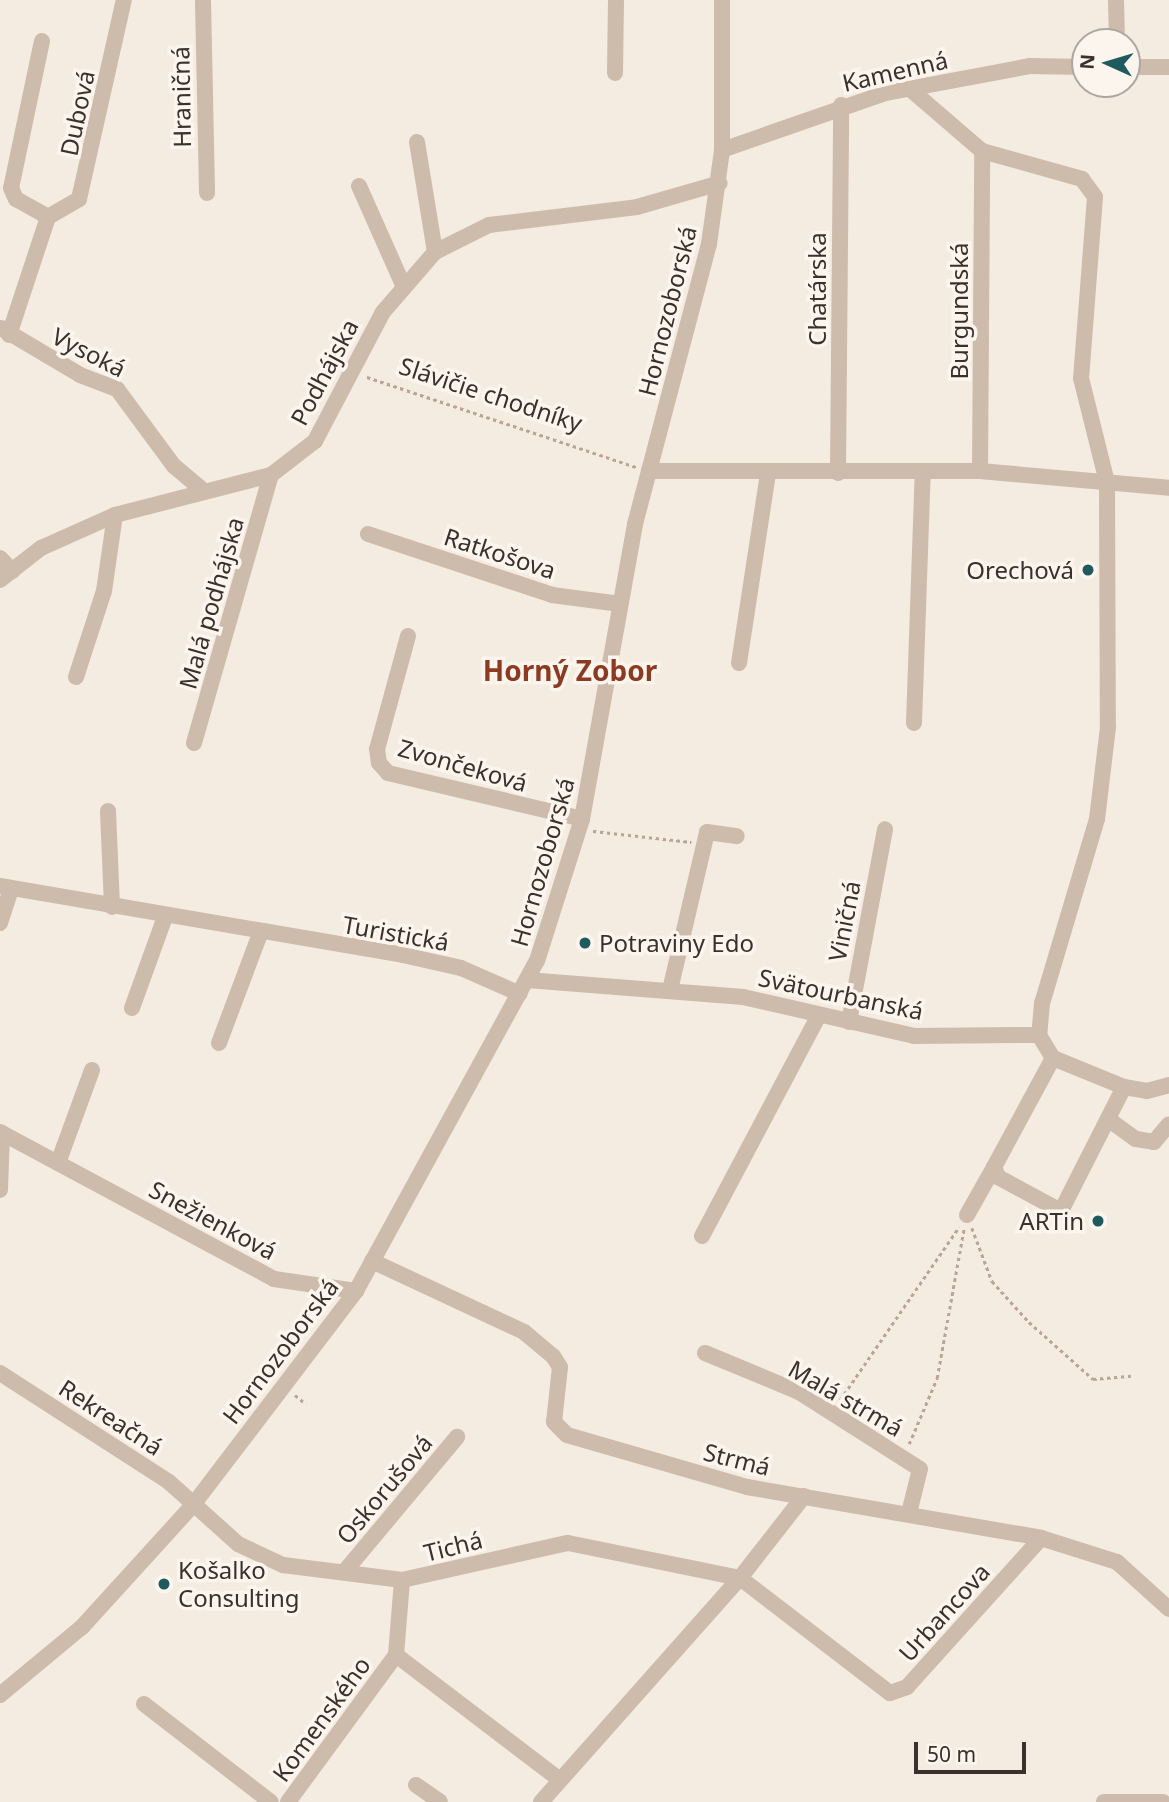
<!DOCTYPE html>
<html>
<head>
<meta charset="utf-8">
<style>
  body { margin:0 }
  #map { position:relative; width:1169px; height:1802px; overflow:hidden; background:#f4ebe1; font-family:"Noto Sans",sans-serif }
  div>[style] { position:absolute }
  .path>* { height:2.5px; margin-top:-1.25px; transform-origin:0; background:repeating-linear-gradient(90deg,#b9a596 0 3.5px,transparent 0 7px) }
  .minor>* { height:16px; margin:-8px; padding:0 8px; transform-origin:8px; border-radius:8px; background:#cdbbac }
  .dots>* { width:19px; height:19px; translate:-50% -50%; box-sizing:border-box; border:4px solid #fbf5ee; border-radius:50% }
  span { translate:-50% -50%; white-space:nowrap; text-align:center; line-height:1.15; -webkit-text-stroke:7px #fbf5ee; paint-order:stroke }
  .street-label { font-size:24px; color:#3b302b }
  .poi-label { font-size:24px; color:#3b302b }
  .right { translate:-100% -50%; text-align:right }
  .left { translate:0 -50%; text-align:left }
  .quarter-label { font-size:28px; color:#8c3b22; font-weight:700 }
  .north { position:absolute; left:1071px; top:28px; width:70px; height:70px; box-sizing:border-box; background:#fbf5ee; border:2px solid #aea6a0; border-radius:50%; rotate:274deg; font-size:19px; font-weight:700; line-height:28px; text-align:center; color:#3b302b }
  .north::after { content:''; display:block; margin:auto; width:24px; height:32px; background:#1f5a5e; clip-path:polygon(50% 0,100% 100%,50% 72%,0 100%) }
  .scale { position:absolute; left:914px; top:1742px; width:112px; height:32px; box-sizing:border-box; border:4px solid #3b302b; border-top:0; padding-left:9px; font-size:21px; line-height:24px; white-space:nowrap; color:#3b302b; -webkit-text-stroke:5px #fbf5ee; paint-order:stroke }
</style>
</head>
<body>
<div id="map">
  <div class="path">
    <div style="left:367px;top:377px;width:284px;rotate:18.5deg"></div>
    <div style="left:593px;top:831px;width:99px;rotate:6.4deg"></div>
    <div style="left:972px;top:1228px;width:57px;rotate:69.3deg"></div>
    <div style="left:992px;top:1281px;width:55px;rotate:47.9deg"></div>
    <div style="left:1029px;top:1322px;width:86px;rotate:41.7deg"></div>
    <div style="left:1093px;top:1379px;width:38px;rotate:-5deg"></div>
    <div style="left:295px;top:1395px;width:14px;rotate:39deg"></div>
    <div style="left:840px;top:1400px;width:210px;rotate:-55.5deg"></div>
    <div style="left:909px;top:1444px;width:72px;rotate:-67deg"></div>
    <div style="left:937px;top:1378px;width:152px;rotate:-79.8deg"></div>
  </div>
  <div class="minor">
    <div style="left:203px;top:0;width:193px;rotate:88.8deg"></div>
    <div style="left:1116px;top:0;width:42px;rotate:88.6deg"></div>
    <div style="left:42px;top:41px;width:150px;rotate:101.9deg"></div>
    <div style="left:11px;top:188px;width:12px;rotate:66deg"></div>
    <div style="left:16px;top:199px;width:37px;rotate:29deg"></div>
    <div style="left:1127px;top:67px;width:42px"></div>
    <div style="left:615px;top:73px;width:73px;rotate:-89.2deg"></div>
    <div style="left:910px;top:89px;width:95px;rotate:40.7deg"></div>
    <div style="left:982px;top:151px;width:104px;rotate:15.6deg"></div>
    <div style="left:1082px;top:179px;width:22px;rotate:54deg"></div>
    <div style="left:1095px;top:197px;width:182px;rotate:94.4deg"></div>
    <div style="left:1081px;top:378px;width:107px;rotate:76deg"></div>
    <div style="left:1107px;top:482px;width:245px;rotate:89.8deg"></div>
    <div style="left:1108px;top:727px;width:93px;rotate:96.8deg"></div>
    <div style="left:1097px;top:819px;width:192px;rotate:106.6deg"></div>
    <div style="left:1042px;top:1003px;width:32px;rotate:95deg"></div>
    <div style="left:417px;top:142px;width:111px;rotate:80.7deg"></div>
    <div style="left:722px;top:150px;width:174px;rotate:-19.2deg"></div>
    <div style="left:886px;top:93px;width:147px;rotate:-10.6deg"></div>
    <div style="left:1030px;top:66px;width:55px;rotate:1deg"></div>
    <div style="left:359px;top:186px;width:111px;rotate:66deg"></div>
    <div style="left:1px;top:328px;width:92px;rotate:30.7deg"></div>
    <div style="left:80px;top:375px;width:40px;rotate:21deg"></div>
    <div style="left:117px;top:389px;width:96px;rotate:53.5deg"></div>
    <div style="left:174px;top:466px;width:35px;rotate:40deg"></div>
    <div style="left:9px;top:335px;width:124px;rotate:-71.7deg"></div>
    <div style="left:48px;top:217px;width:36px;rotate:-30deg"></div>
    <div style="left:79px;top:199px;width:204px;rotate:-77.3deg"></div>
    <div style="left:649px;top:471px;width:331px"></div>
    <div style="left:980px;top:471px;width:190px;rotate:5.1deg"></div>
    <div style="left:980px;top:471px;width:320px;rotate:-89.6deg"></div>
    <div style="left:838px;top:473px;width:368px;rotate:-89.5deg"></div>
    <div style="left:368px;top:534px;width:194px;rotate:18.3deg"></div>
    <div style="left:552px;top:595px;width:69px;rotate:7.5deg"></div>
    <div style="left:0;top:558px;width:18px;rotate:47deg"></div>
    <div style="left:0;top:580px;width:52px;rotate:-38deg"></div>
    <div style="left:41px;top:548px;width:81px;rotate:-24deg"></div>
    <div style="left:115px;top:515px;width:161px;rotate:-14.4deg"></div>
    <div style="left:271px;top:475px;width:56px;rotate:-37.7deg"></div>
    <div style="left:315px;top:441px;width:146px;rotate:-62.2deg"></div>
    <div style="left:383px;top:312px;width:79px;rotate:-49.1deg"></div>
    <div style="left:435px;top:252px;width:60px;rotate:-26.6deg"></div>
    <div style="left:489px;top:225px;width:149px;rotate:-6.9deg"></div>
    <div style="left:637px;top:207px;width:86px;rotate:-16.1deg"></div>
    <div style="left:408px;top:636px;width:117px;rotate:105.3deg"></div>
    <div style="left:377px;top:749px;width:14px;rotate:82deg"></div>
    <div style="left:379px;top:763px;width:13px;rotate:48deg"></div>
    <div style="left:388px;top:773px;width:199px;rotate:13.3deg"></div>
    <div style="left:739px;top:663px;width:192px;rotate:-81.3deg"></div>
    <div style="left:76px;top:677px;width:90px;rotate:-72deg"></div>
    <div style="left:104px;top:591px;width:77px;rotate:-81.8deg"></div>
    <div style="left:914px;top:723px;width:252px;rotate:-88deg"></div>
    <div style="left:194px;top:743px;width:279px;rotate:-74deg"></div>
    <div style="left:108px;top:811px;width:96px;rotate:87.6deg"></div>
    <div style="left:0;top:886px;width:409px;rotate:9.7deg"></div>
    <div style="left:403px;top:955px;width:59px;rotate:12.6deg"></div>
    <div style="left:461px;top:968px;width:64px;rotate:23.8deg"></div>
    <div style="left:0;top:923px;width:35px;rotate:-72deg"></div>
    <div style="left:527px;top:980px;width:217px;rotate:4.5deg"></div>
    <div style="left:743px;top:997px;width:175px;rotate:12.8deg"></div>
    <div style="left:914px;top:1036px;width:125px;rotate:-0.5deg"></div>
    <div style="left:670px;top:990px;width:162px;rotate:-76.8deg"></div>
    <div style="left:707px;top:832px;width:30px;rotate:8deg"></div>
    <div style="left:132px;top:1008px;width:97px;rotate:-70.1deg"></div>
    <div style="left:849px;top:1022px;width:196px;rotate:-79.4deg"></div>
    <div style="left:1039px;top:1035px;width:27px;rotate:59deg"></div>
    <div style="left:1053px;top:1058px;width:77px;rotate:22.2deg"></div>
    <div style="left:1124px;top:1087px;width:23px;rotate:10deg"></div>
    <div style="left:1147px;top:1091px;width:23px;rotate:-15deg"></div>
    <div style="left:219px;top:1043px;width:116px;rotate:-69.4deg"></div>
    <div style="left:1053px;top:1058px;width:124px;rotate:118.4deg"></div>
    <div style="left:994px;top:1167px;width:11px;rotate:68deg"></div>
    <div style="left:998px;top:1177px;width:72px;rotate:28.4deg"></div>
    <div style="left:1061px;top:1211px;width:139px;rotate:-63.1deg"></div>
    <div style="left:1108px;top:1119px;width:34px;rotate:36deg"></div>
    <div style="left:1136px;top:1139px;width:18px;rotate:9deg"></div>
    <div style="left:1154px;top:1142px;width:23px;rotate:-50deg"></div>
    <div style="left:0;top:1132px;width:311px;rotate:28.2deg"></div>
    <div style="left:274px;top:1279px;width:83px;rotate:8.3deg"></div>
    <div style="left:58px;top:1163px;width:99px;rotate:-69.9deg"></div>
    <div style="left:0;top:1190px;width:57px;rotate:-88deg"></div>
    <div style="left:967px;top:1215px;width:55px;rotate:-60.6deg"></div>
    <div style="left:702px;top:1236px;width:250px;rotate:-62.1deg"></div>
    <div style="left:372px;top:1261px;width:168px;rotate:25deg"></div>
    <div style="left:524px;top:1332px;width:38px;rotate:40deg"></div>
    <div style="left:553px;top:1356px;width:13px;rotate:58deg"></div>
    <div style="left:560px;top:1367px;width:55px;rotate:96.2deg"></div>
    <div style="left:554px;top:1422px;width:18px;rotate:45deg"></div>
    <div style="left:567px;top:1435px;width:187px;rotate:16.1deg"></div>
    <div style="left:747px;top:1487px;width:298px;rotate:9.8deg"></div>
    <div style="left:1041px;top:1538px;width:80px;rotate:17.5deg"></div>
    <div style="left:1117px;top:1562px;width:70px;rotate:42.1deg"></div>
    <div style="left:705px;top:1353px;width:102px;rotate:22.5deg"></div>
    <div style="left:799px;top:1392px;width:143px;rotate:32.5deg"></div>
    <div style="left:920px;top:1469px;width:45px;rotate:104deg"></div>
    <div style="left:0;top:1373px;width:201px;rotate:32.8deg"></div>
    <div style="left:169px;top:1482px;width:93px;rotate:41.9deg"></div>
    <div style="left:238px;top:1544px;width:50px;rotate:25deg"></div>
    <div style="left:283px;top:1565px;width:120px;rotate:7.2deg"></div>
    <div style="left:402px;top:1580px;width:170px;rotate:-12.6deg"></div>
    <div style="left:568px;top:1543px;width:176px;rotate:11.5deg"></div>
    <div style="left:740px;top:1578px;width:189px;rotate:37.5deg"></div>
    <div style="left:890px;top:1693px;width:18px;rotate:-19deg"></div>
    <div style="left:907px;top:1687px;width:200px;rotate:-48deg"></div>
    <div style="left:345px;top:1571px;width:175px;rotate:-50.1deg"></div>
    <div style="left:396px;top:1655px;width:206px;rotate:37.3deg"></div>
    <div style="left:0;top:1695px;width:107px;rotate:-39.7deg"></div>
    <div style="left:82px;top:1627px;width:165px;rotate:-47.7deg"></div>
    <div style="left:193px;top:1505px;width:269px;rotate:-52.7deg"></div>
    <div style="left:356px;top:1291px;width:376px;rotate:-61.3deg"></div>
    <div style="left:537px;top:961px;width:149px;rotate:-72.4deg"></div>
    <div style="left:582px;top:819px;width:300px;rotate:-79.8deg"></div>
    <div style="left:635px;top:524px;width:290px;rotate:-75.2deg"></div>
    <div style="left:709px;top:244px;width:95px;rotate:-82.1deg"></div>
    <div style="left:722px;top:150px;width:150px;rotate:-90deg"></div>
    <div style="left:144px;top:1704px;width:160px;rotate:37.7deg"></div>
    <div style="left:416px;top:1785px;width:29px;rotate:35deg"></div>
    <div style="left:288px;top:1802px;width:182px;rotate:-53.7deg"></div>
    <div style="left:396px;top:1655px;width:75px;rotate:-85.4deg"></div>
    <div style="left:541px;top:1802px;width:300px;rotate:-48.4deg"></div>
    <div style="left:740px;top:1578px;width:104px;rotate:-52deg"></div>
    <div style="left:1104px;top:1802px;width:59px"></div>
  </div>
  <div class="dots">
    <div style="left:1088px;top:570px;background:#1f5a5e"></div>
    <div style="left:585px;top:943px;background:#1f5a5e"></div>
    <div style="left:1098px;top:1221px;background:#1f5a5e"></div>
    <div style="left:164px;top:1584px;background:#1f5a5e"></div>
  </div>
  <div class="street-label">
    <span style="left:895px;top:71px;rotate:-13deg">Kamenná</span>
    <span style="left:181px;top:97px;rotate:-91deg">Hraničná</span>
    <span style="left:77px;top:113px;rotate:-78deg">Dubová</span>
    <span style="left:817px;top:289px;rotate:-90deg">Chatárska</span>
    <span style="left:667px;top:311px;rotate:-76deg">Hornozoborská</span>
    <span style="left:959px;top:311px;rotate:-90deg">Burgundská</span>
    <span style="left:89px;top:352px;rotate:27deg">Vysoká</span>
    <span style="left:324px;top:372px;rotate:-62deg">Podhájska</span>
    <span style="left:491px;top:394px;rotate:18deg">Slávičie chodníky</span>
    <span style="left:500px;top:553px;rotate:18deg">Ratkošova</span>
    <span style="left:211px;top:603px;rotate:-74deg">Malá podhájska</span>
    <span style="left:463px;top:765px;rotate:16deg">Zvončeková</span>
    <span style="left:542px;top:862px;rotate:-74deg">Hornozoborská</span>
    <span style="left:844px;top:921px;rotate:-79deg">Viničná</span>
    <span style="left:396px;top:933px;rotate:10deg">Turistická</span>
    <span style="left:841px;top:994px;rotate:12deg">Svätourbanská</span>
    <span style="left:213px;top:1220px;rotate:28deg">Snežienková</span>
    <span style="left:280px;top:1351px;rotate:-53deg">Hornozoborská</span>
    <span style="left:846px;top:1398px;rotate:30deg">Malá strmá</span>
    <span style="left:111px;top:1417px;rotate:33deg">Rekreačná</span>
    <span style="left:737px;top:1459px;rotate:14deg">Strmá</span>
    <span style="left:384px;top:1489px;rotate:-50deg">Oskorušová</span>
    <span style="left:453px;top:1546px;rotate:-14deg">Tichá</span>
    <span style="left:944px;top:1612px;rotate:-48deg">Urbancova</span>
    <span style="left:321px;top:1719px;rotate:-54deg">Komenského</span>
  </div>
  <div class="poi-label">
    <span class="right" style="left:1074px;top:570px">Orechová</span>
    <span class="left" style="left:599px;top:943px">Potraviny Edo</span>
    <span class="right" style="left:1084px;top:1221px">ARTin</span>
    <span class="left" style="left:178px;top:1584px">Košalko<br>Consulting</span>
  </div>
  <div class="quarter-label">
    <span style="left:570px;top:670px">Horný Zobor</span>
  </div>
  <div class="north">N</div>
  <div class="scale">50 m</div>
</div>
</body>
</html>
